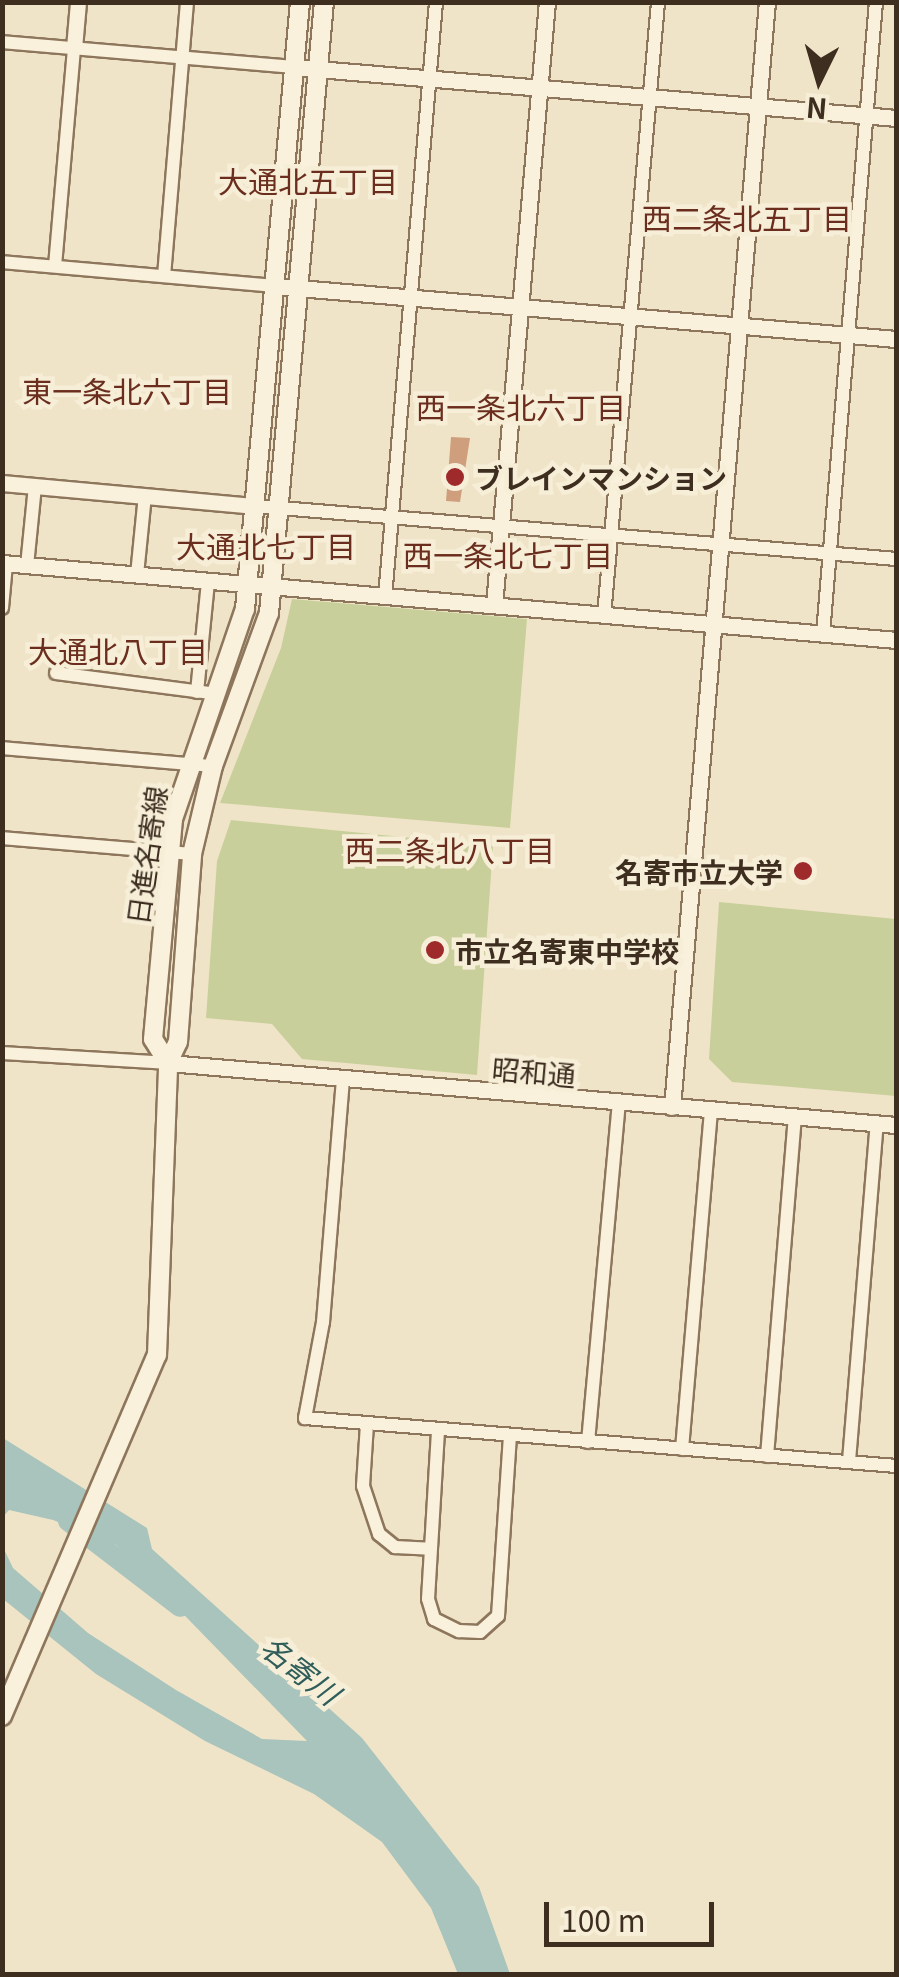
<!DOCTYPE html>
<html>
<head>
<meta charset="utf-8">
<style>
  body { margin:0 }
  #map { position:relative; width:899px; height:1977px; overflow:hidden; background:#f0e4c8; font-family:Georgia,"Noto Sans JP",serif }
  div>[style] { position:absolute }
  .green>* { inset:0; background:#c9cf9b }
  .water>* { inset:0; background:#a9c4bc }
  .river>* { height:20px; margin:-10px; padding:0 10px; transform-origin:10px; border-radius:10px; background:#a9c4bc }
  .building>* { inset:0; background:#cf9f7d }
  .roads { filter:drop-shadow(2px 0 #8d765c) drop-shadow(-2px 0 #8d765c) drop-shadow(0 2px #8d765c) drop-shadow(0 -2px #8d765c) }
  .minor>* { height:12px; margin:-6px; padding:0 6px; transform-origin:6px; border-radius:6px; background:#faf1dc }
  .tertiary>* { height:15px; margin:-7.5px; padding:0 7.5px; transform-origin:7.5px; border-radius:7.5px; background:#faf1dc }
  .secondary>* { height:18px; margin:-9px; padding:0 9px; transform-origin:9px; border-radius:9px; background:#faf1dc }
  .dots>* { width:28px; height:28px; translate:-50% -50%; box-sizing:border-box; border:5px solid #f7eed8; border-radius:50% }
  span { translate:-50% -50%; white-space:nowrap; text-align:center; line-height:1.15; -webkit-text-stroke:9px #f7eed8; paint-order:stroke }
  .poi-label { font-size:28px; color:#3d2e20; font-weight:700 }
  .left { translate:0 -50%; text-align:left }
  .right { translate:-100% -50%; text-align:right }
  .street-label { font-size:28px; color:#3d2e20 }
  .neighbourhood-label { font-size:30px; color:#6b2e1e }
  .water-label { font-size:30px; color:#2f5d5a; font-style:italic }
  .frame { position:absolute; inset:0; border:5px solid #3d2e20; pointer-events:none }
  .north { position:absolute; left:769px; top:30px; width:100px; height:100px; -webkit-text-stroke:8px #f7eed8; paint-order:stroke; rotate:185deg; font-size:28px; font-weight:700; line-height:40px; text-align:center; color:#3d2e20 }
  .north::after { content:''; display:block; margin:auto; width:35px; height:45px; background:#3d2e20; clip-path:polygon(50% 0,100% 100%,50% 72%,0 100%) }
  .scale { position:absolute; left:544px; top:1902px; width:170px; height:45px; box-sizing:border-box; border:5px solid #3d2e20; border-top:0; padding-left:12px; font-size:30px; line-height:35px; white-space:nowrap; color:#3d2e20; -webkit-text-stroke:8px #f7eed8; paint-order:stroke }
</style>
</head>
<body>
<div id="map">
  <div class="green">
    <div style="clip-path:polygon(292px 599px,527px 619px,510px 828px,220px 803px,281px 648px)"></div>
    <div style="clip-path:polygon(231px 820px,493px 846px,477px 1075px,302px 1059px,272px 1024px,206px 1018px,217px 861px)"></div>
    <div style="clip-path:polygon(719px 902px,896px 919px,896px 1096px,732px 1082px,709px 1059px)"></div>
  </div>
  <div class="water">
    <div style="clip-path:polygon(3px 1438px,147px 1528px,152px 1549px,362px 1738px,479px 1887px,510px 1974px,458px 1974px,431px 1908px,382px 1842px,314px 1794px,205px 1741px,96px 1674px,3px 1599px,2px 1545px,13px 1568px,88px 1633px,176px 1690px,262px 1739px,307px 1741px,116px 1545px,53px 1520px,9px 1510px,3px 1517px)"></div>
  </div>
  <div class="river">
    <div style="left:68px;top:1521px;width:141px;rotate:37.5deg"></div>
  </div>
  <div class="building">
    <div style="clip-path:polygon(451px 437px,470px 438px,460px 502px,446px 501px)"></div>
  </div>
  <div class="roads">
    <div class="minor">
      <div style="left:2px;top:42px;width:293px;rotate:4.9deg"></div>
      <div style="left:2px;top:262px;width:274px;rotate:5deg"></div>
      <div style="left:55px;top:266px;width:219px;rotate:-85deg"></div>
      <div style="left:164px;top:276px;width:275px;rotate:-85.2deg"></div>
      <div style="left:256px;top:506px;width:642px;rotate:4.73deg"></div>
      <div style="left:27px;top:566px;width:80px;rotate:-84.3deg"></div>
      <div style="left:137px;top:575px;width:80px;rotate:-84.3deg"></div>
      <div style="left:385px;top:597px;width:597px;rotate:-85.1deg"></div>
      <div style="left:2px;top:608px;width:44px;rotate:-84.8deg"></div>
      <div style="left:604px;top:616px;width:616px;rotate:-84.97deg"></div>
      <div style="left:823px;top:634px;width:634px;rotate:-85.21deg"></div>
      <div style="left:56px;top:673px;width:162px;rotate:7.4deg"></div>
      <div style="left:197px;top:692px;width:112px;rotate:-84.3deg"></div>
      <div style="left:2px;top:748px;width:212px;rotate:4.9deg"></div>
      <div style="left:2px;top:838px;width:191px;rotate:4.8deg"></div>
      <div style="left:2px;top:1053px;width:166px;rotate:3.4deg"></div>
      <div style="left:343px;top:1079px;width:244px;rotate:94.7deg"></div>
      <div style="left:323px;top:1322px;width:98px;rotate:100.6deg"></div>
      <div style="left:305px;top:1418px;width:593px;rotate:4.64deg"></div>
      <div style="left:367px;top:1424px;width:62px;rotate:93.7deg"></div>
      <div style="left:363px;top:1486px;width:51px;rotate:71.6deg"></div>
      <div style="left:379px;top:1534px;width:21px;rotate:39deg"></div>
      <div style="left:395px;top:1547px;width:35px;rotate:3deg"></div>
      <div style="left:438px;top:1431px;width:168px;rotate:93.4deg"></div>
      <div style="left:428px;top:1599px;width:21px;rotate:73deg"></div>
      <div style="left:434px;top:1619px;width:28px;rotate:26deg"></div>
      <div style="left:459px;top:1631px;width:21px;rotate:3deg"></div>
      <div style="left:480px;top:1632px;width:24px;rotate:-42deg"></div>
      <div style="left:498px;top:1616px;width:179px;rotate:-86.2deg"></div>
      <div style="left:588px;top:1442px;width:341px;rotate:-84.8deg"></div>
      <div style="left:682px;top:1449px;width:340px;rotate:-85.1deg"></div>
      <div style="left:767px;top:1456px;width:340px;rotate:-85.3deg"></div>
      <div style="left:849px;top:1461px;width:338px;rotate:-85.3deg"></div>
    </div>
    <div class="tertiary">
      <div style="left:74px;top:48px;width:46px;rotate:-85deg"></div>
      <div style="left:294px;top:67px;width:604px;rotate:4.84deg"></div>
      <div style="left:275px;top:286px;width:623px;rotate:4.88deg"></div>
      <div style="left:2px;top:483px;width:255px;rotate:5.2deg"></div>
      <div style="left:2px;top:563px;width:897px;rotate:4.92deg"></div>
      <div style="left:494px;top:605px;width:605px;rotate:-84.98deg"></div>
      <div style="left:168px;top:1063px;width:731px;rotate:4.87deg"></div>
      <div style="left:672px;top:1107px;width:1109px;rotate:-85.09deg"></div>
    </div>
    <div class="secondary">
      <div style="left:168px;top:1063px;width:28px;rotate:-122deg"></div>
      <div style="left:153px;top:1039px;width:221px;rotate:-84.8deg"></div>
      <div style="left:173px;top:819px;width:222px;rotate:-71.1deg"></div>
      <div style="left:245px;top:609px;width:609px;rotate:-84.82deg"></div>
      <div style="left:2px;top:1716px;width:393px;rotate:-66.8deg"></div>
      <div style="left:157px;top:1355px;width:292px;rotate:-87.8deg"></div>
      <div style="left:168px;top:1063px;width:23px;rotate:-65deg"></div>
      <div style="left:178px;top:1042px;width:189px;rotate:-85.7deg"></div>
      <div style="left:192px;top:854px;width:90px;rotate:-76.6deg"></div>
      <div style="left:213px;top:766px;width:163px;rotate:-69.9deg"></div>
      <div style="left:269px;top:613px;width:613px;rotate:-84.86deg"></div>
    </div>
  </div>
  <div class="dots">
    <div style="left:455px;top:477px;background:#9e2a2b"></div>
    <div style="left:803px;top:871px;background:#9e2a2b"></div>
    <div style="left:435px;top:950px;background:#9e2a2b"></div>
  </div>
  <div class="poi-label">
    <span class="left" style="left:475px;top:477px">ブレインマンション</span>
    <span class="right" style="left:783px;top:871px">名寄市立大学</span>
    <span class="left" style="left:455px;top:950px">市立名寄東中学校</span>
  </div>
  <div class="street-label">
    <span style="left:146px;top:855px;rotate:-82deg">日進名寄線</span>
    <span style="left:534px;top:1071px;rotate:5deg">昭和通</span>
  </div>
  <div class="neighbourhood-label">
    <span style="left:308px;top:180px">大通北五丁目</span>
    <span style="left:747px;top:217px">西二条北五丁目</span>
    <span style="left:127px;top:390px">東一条北六丁目</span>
    <span style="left:521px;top:406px">西一条北六丁目</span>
    <span style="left:266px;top:545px">大通北七丁目</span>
    <span style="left:508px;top:554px">西一条北七丁目</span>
    <span style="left:118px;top:650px">大通北八丁目</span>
    <span style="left:450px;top:849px">西二条北八丁目</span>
  </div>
  <div class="water-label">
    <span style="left:301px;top:1669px;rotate:38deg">名寄川</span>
  </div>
  <div class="frame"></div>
  <div class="north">N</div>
  <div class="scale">100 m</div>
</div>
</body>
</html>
